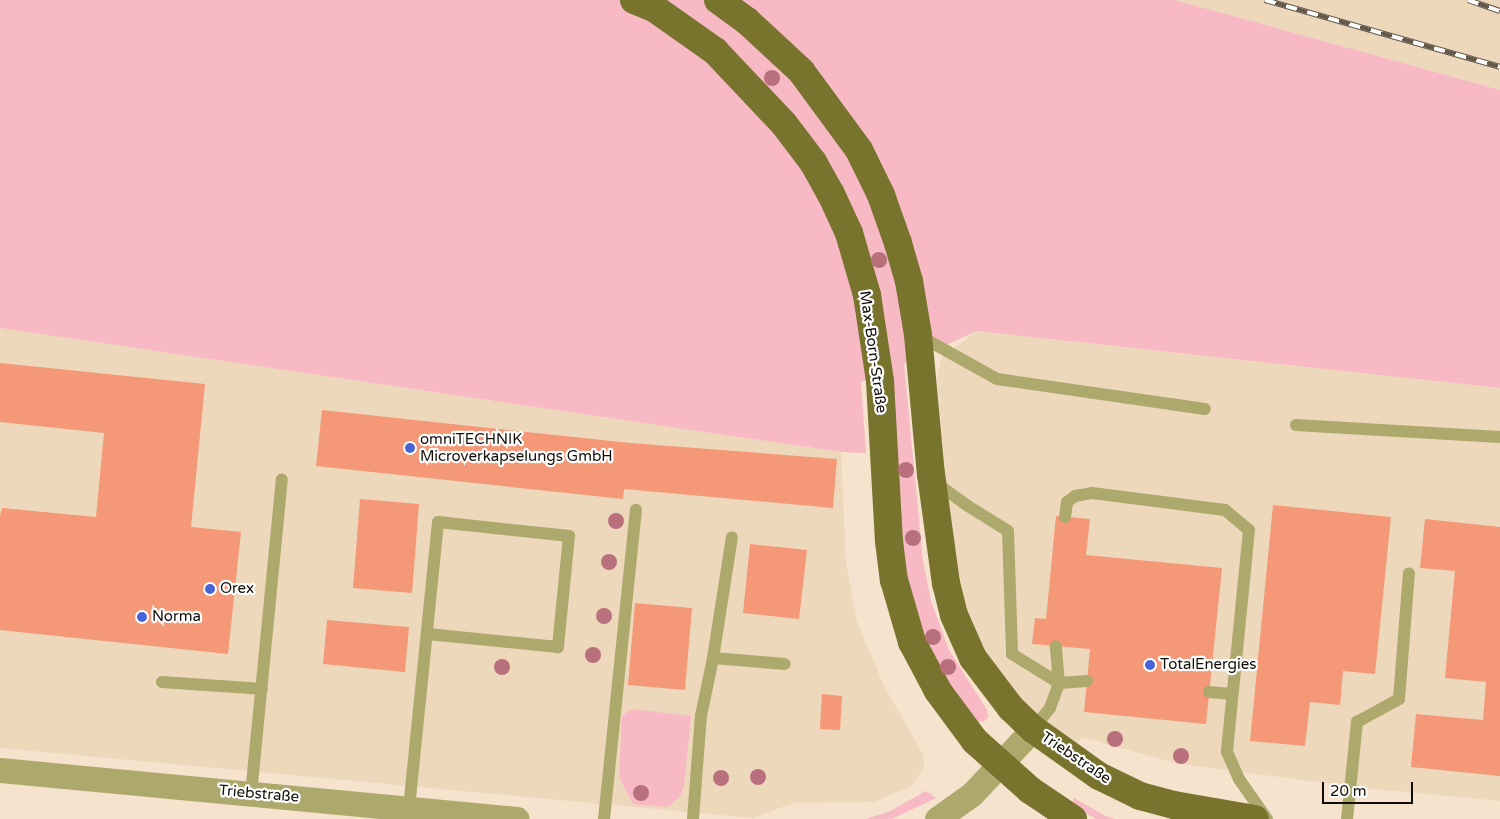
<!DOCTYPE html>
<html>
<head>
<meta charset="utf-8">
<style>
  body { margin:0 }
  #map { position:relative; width:1500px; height:819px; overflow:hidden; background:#f5e3ce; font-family:"Varela Round",sans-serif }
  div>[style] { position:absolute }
  .built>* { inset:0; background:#eed8bc }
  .green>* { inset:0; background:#f7b9c3 }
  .building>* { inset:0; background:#f49877 }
  .lane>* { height:12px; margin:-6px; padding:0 6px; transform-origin:6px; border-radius:6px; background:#ada96d }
  .street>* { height:25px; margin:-12.5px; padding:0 12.5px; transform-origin:12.5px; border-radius:12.5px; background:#ada96d }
  .primary>* { height:28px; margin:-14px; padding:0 14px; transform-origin:14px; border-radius:14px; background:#78732d }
  .rail>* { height:5.5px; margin-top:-2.75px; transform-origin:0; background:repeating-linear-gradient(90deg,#fff 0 11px,#62584c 0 22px); box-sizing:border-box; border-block:1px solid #62584c }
  .trees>* { width:16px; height:16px; margin:-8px; border-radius:50%; background:#b8707d }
  .dots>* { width:14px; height:14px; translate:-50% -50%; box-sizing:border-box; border:2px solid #fff; border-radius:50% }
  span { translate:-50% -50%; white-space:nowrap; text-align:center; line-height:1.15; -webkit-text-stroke:4.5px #fff; paint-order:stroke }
  .street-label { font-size:15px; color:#120d06 }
  .poi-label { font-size:15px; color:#120d06 }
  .left { translate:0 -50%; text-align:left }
  .scale { position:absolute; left:1322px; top:782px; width:91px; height:22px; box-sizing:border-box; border:2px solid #120d06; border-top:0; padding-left:6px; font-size:15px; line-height:18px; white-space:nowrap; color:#120d06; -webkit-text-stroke:4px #fff; paint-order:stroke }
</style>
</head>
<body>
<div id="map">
  <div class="built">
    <div style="clip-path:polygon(1175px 0,1500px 0,1500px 90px)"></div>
    <div style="clip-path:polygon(0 328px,841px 452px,846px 563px,857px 621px,884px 686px,923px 754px,924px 768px,911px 786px,874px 802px,793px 803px,753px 818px,0 748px)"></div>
    <div style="clip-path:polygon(977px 331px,1500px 388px,1500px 801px,1373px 789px,1179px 764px,1082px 737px,1074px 746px,1020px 703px,987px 654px,963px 599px,949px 513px,937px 378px,941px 358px)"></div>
  </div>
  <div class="green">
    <div style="clip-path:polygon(0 0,1175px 0,1500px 90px,1500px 388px,977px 331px,904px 364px,923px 562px,931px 601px,949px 650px,987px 710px,988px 717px,985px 721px,977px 722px,951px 688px,925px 641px,903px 562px,890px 370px,861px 382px,866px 453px,841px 452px,0 328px)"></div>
    <div style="clip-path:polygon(631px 709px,691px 716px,684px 786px,680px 796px,671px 805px,665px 807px,633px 804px,619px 777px,622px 716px)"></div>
    <div style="clip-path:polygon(926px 791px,936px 798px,892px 819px,866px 819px,890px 811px)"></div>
    <div style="clip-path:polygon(1074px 798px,1106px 816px,1115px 819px,1096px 819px,1071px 805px)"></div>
  </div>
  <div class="building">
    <div style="clip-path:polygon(0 363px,205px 384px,191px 527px,241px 532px,228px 654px,0 630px,0 516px,2px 508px,96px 517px,104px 433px,0 422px)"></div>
    <div style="clip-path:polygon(322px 410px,630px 443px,837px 459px,833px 508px,624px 489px,623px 499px,316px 466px)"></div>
    <div style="clip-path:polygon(360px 499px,419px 504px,412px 593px,353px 588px)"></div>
    <div style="clip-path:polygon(1273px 505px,1391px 517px,1375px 674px,1343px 671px,1340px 705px,1310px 702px,1305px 746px,1250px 741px)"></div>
    <div style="clip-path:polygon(1056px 516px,1090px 519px,1086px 555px,1222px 568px,1206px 724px,1084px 712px,1090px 649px,1032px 644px,1035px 618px,1046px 619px)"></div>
    <div style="clip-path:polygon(1425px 519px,1500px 527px,1500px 776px,1411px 767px,1416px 714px,1483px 720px,1486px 682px,1445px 678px,1455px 571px,1420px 568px)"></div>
    <div style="clip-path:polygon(750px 544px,807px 550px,799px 619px,743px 613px)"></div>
    <div style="clip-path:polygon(635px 603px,692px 608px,685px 690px,628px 685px)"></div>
    <div style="clip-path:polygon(327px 620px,409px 627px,405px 672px,323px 664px)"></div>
    <div style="clip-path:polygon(822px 694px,842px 696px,840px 730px,820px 729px)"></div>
  </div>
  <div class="lane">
    <div style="left:918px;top:335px;width:90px;rotate:29.1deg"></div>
    <div style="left:997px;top:379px;width:210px;rotate:8.2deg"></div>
    <div style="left:1296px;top:425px;width:204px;rotate:3.4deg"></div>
    <div style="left:936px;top:480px;width:11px;rotate:49deg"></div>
    <div style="left:943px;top:488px;width:31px;rotate:36deg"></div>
    <div style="left:968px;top:506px;width:47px;rotate:32deg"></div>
    <div style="left:1008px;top:531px;width:123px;rotate:88.1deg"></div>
    <div style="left:1012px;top:654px;width:55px;rotate:31.7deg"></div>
    <div style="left:1059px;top:683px;width:28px;rotate:-4deg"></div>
    <div style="left:1065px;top:517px;width:15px;rotate:-82deg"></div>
    <div style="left:1067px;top:502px;width:10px;rotate:-37deg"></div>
    <div style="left:1075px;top:496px;width:17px;rotate:-10deg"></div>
    <div style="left:1092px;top:493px;width:134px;rotate:7.3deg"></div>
    <div style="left:1225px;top:510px;width:31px;rotate:40deg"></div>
    <div style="left:1249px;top:530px;width:223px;rotate:95.7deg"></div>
    <div style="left:1227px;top:752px;width:30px;rotate:66deg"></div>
    <div style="left:1239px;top:779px;width:49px;rotate:55deg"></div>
    <div style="left:713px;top:658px;width:72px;rotate:4.8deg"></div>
    <div style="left:162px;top:682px;width:100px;rotate:4deg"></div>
    <div style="left:1209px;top:692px;width:23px;rotate:5deg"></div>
    <div style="left:1033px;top:729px;width:27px;rotate:-51deg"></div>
    <div style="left:1050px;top:708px;width:27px;rotate:-70deg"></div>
    <div style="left:1059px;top:683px;width:37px;rotate:-95deg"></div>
    <div style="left:251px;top:794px;width:316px;rotate:-84.4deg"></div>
    <div style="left:409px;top:808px;width:287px;rotate:-84.2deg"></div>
    <div style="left:438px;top:522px;width:132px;rotate:6.1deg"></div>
    <div style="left:569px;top:536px;width:112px;rotate:95.7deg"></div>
    <div style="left:558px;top:647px;width:131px;rotate:-174.3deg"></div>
    <div style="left:604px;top:819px;width:311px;rotate:-84.1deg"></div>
    <div style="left:693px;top:819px;width:103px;rotate:-85.6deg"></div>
    <div style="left:701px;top:716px;width:59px;rotate:-78.3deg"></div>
    <div style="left:713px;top:658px;width:122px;rotate:-81.1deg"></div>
    <div style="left:1347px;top:819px;width:98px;rotate:-84.1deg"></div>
    <div style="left:1357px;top:722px;width:48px;rotate:-28.7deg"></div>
    <div style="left:1399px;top:699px;width:126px;rotate:-85.5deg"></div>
  </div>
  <div class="street">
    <div style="left:0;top:770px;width:519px;rotate:5.41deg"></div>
    <div style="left:937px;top:819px;width:43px;rotate:-35.5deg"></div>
    <div style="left:972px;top:794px;width:89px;rotate:-46.8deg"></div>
  </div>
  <div class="primary">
    <div style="left:634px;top:0;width:22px;rotate:22deg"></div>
    <div style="left:654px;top:8px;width:75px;rotate:35.2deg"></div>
    <div style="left:715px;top:51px;width:100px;rotate:46.6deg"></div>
    <div style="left:784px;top:124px;width:48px;rotate:52.7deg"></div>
    <div style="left:813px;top:162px;width:37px;rotate:61deg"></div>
    <div style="left:831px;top:194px;width:43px;rotate:65.2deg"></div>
    <div style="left:849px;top:233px;width:65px;rotate:73.8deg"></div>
    <div style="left:867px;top:295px;width:87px;rotate:81.4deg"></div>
    <div style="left:880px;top:381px;width:160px;rotate:86.8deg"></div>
    <div style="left:889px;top:541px;width:39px;rotate:83deg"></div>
    <div style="left:894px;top:580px;width:65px;rotate:73.8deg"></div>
    <div style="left:912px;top:642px;width:55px;rotate:62deg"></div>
    <div style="left:938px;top:691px;width:62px;rotate:53.5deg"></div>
    <div style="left:975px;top:741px;width:74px;rotate:41.7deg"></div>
    <div style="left:1030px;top:790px;width:52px;rotate:34deg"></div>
    <div style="left:718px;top:0;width:36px;rotate:36deg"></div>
    <div style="left:747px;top:21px;width:74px;rotate:42.8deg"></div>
    <div style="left:801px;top:71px;width:98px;rotate:53.7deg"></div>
    <div style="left:859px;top:150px;width:50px;rotate:63.9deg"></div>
    <div style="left:881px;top:195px;width:51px;rotate:70.5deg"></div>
    <div style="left:898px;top:243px;width:40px;rotate:74deg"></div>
    <div style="left:909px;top:281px;width:55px;rotate:80.5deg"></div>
    <div style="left:918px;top:335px;width:140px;rotate:84.7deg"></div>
    <div style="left:931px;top:474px;width:110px;rotate:82.2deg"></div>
    <div style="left:946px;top:583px;width:33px;rotate:76deg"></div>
    <div style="left:954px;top:615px;width:47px;rotate:66.2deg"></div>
    <div style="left:973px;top:658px;width:63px;rotate:52.8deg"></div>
    <div style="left:1011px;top:708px;width:30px;rotate:44deg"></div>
    <div style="left:1033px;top:729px;width:81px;rotate:35.5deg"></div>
    <div style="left:1099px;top:776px;width:46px;rotate:26deg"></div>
    <div style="left:1140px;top:796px;width:35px;rotate:15deg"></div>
    <div style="left:1174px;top:805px;width:82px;rotate:9.8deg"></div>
  </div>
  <div class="rail">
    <div style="left:1265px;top:0;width:244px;rotate:15.9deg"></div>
    <div style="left:1468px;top:0;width:34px;rotate:19deg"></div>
  </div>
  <div class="trees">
    <div style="left:772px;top:78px"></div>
    <div style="left:879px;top:260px"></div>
    <div style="left:906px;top:470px"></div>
    <div style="left:616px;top:521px"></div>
    <div style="left:913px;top:538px"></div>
    <div style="left:609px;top:562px"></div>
    <div style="left:604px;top:616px"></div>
    <div style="left:933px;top:637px"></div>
    <div style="left:593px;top:655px"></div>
    <div style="left:502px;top:667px"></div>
    <div style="left:948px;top:667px"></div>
    <div style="left:1115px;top:739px"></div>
    <div style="left:1181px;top:756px"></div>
    <div style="left:758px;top:777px"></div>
    <div style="left:721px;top:778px"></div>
    <div style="left:641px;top:793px"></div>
  </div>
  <div class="dots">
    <div style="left:410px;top:448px;background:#4763d7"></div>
    <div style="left:210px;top:589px;background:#4763d7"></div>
    <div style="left:142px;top:617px;background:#4763d7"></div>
    <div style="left:1150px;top:665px;background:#4763d7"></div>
  </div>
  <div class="street-label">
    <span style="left:873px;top:352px;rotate:82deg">Max-Born-Straße</span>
    <span style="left:1076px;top:758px;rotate:34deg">Triebstraße</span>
    <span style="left:259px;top:794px;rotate:5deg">Triebstraße</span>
  </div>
  <div class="poi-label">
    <span class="left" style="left:420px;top:448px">omniTECHNIK<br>Microverkapselungs GmbH</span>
    <span class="left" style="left:220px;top:589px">Orex</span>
    <span class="left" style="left:152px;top:617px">Norma</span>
    <span class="left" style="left:1160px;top:665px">TotalEnergies</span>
  </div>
  <div class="scale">20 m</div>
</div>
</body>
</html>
